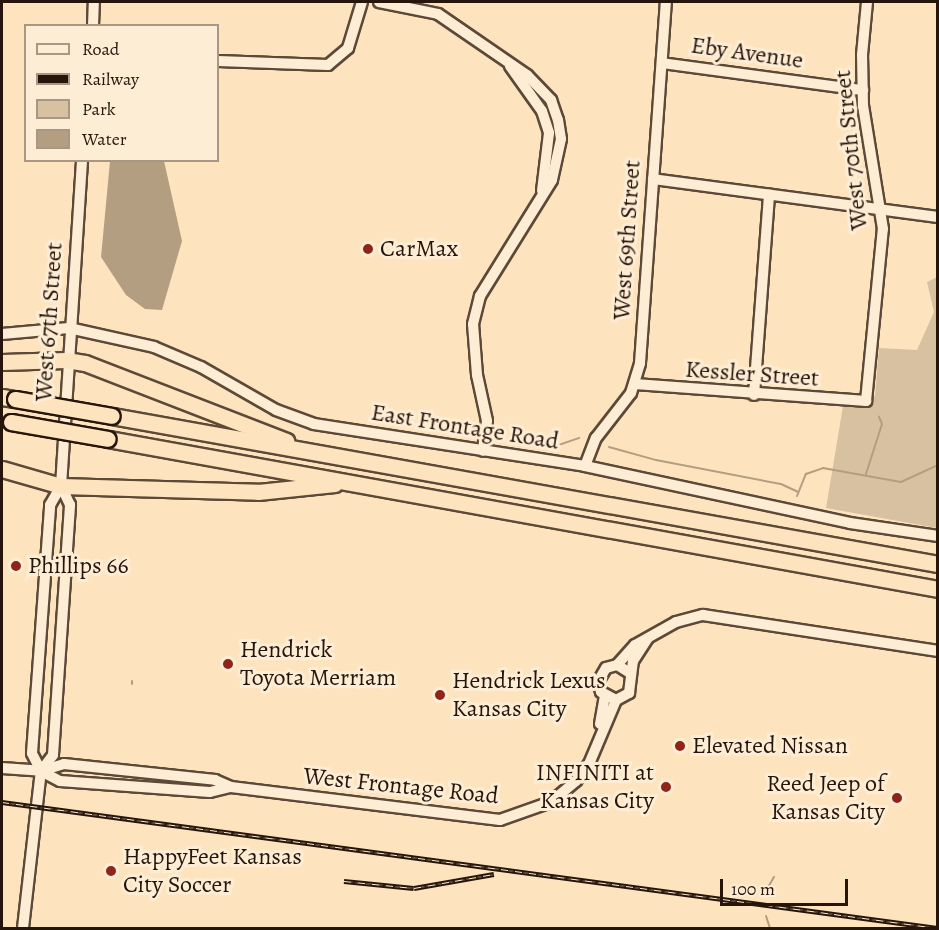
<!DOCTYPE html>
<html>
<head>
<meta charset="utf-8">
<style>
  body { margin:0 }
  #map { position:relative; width:939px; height:930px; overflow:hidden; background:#fde4bf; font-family:Alegreya,serif }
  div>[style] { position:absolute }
  .green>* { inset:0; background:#d8c1a0 }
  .water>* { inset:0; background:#b49e81 }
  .stream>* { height:2px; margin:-1px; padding:0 1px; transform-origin:1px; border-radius:1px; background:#b49e81 }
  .roads { filter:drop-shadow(2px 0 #5c4937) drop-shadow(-2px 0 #5c4937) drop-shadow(0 2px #5c4937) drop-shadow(0 -2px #5c4937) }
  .minor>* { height:10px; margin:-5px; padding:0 5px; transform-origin:5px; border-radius:5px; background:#feedd5 }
  .highway>* { height:15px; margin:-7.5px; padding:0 7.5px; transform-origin:7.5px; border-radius:7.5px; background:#fde4bf }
  .rail>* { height:4.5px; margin-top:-2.25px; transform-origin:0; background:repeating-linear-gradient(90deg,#feedd5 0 7px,#26150a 0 14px); box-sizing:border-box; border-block:2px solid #26150a }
  .bridges { filter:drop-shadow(2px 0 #26150a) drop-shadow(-2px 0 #26150a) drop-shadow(0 2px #26150a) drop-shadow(0 -2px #26150a) }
  .highway-bridge>* { height:15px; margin:-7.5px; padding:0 7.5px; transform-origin:7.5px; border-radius:7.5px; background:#fde4bf }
  .dots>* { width:16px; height:16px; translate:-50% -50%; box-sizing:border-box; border:3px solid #feedd5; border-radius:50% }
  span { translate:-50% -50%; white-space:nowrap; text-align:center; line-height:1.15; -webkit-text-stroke:6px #feedd5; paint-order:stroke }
  .street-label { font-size:24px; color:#26150a }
  .poi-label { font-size:24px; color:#26150a }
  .left { translate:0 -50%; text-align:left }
  .right { translate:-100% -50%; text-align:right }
  .frame { position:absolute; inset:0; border:3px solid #26150a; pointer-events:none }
  .legend { position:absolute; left:24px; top:24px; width:195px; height:138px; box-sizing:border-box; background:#feedd5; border:2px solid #a89784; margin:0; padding:8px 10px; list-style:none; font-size:18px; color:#26150a }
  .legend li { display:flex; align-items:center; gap:12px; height:30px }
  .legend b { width:30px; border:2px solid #a89784 }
  .scale { position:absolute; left:720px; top:879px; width:128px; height:27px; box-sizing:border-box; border:3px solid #26150a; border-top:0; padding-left:8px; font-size:18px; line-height:21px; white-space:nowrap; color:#26150a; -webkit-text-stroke:4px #feedd5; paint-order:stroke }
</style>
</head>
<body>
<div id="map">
  <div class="green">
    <div style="clip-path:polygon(937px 277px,937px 528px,826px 508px,843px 406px,859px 408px,875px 396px,879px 348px,917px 350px,934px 312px,927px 282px)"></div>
  </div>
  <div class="water">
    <div style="clip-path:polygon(110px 161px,164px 161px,182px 241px,162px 310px,145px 309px,126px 295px,101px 257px)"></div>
  </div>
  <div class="stream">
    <div style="left:609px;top:447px;width:49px;rotate:15.5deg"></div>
    <div style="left:656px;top:460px;width:127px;rotate:10.9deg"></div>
    <div style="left:781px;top:484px;width:19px;rotate:25deg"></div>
    <div style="left:550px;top:448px;width:31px;rotate:-19deg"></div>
    <div style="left:866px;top:474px;width:52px;rotate:-72.3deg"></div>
    <div style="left:882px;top:424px;width:8px;rotate:-113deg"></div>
    <div style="left:797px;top:496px;width:24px;rotate:-68deg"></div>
    <div style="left:806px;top:474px;width:18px;rotate:-19deg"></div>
    <div style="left:823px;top:468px;width:79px;rotate:10.2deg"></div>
    <div style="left:901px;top:482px;width:41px;rotate:-24.7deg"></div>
    <div style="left:132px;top:684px;width:3px;rotate:-90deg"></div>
    <div style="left:767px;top:889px;width:14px;rotate:-60deg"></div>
    <div style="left:766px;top:916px;width:13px;rotate:72deg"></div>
  </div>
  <div class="roads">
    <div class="minor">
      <div style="left:379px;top:2px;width:60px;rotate:11.5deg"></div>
      <div style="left:438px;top:14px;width:108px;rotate:34.4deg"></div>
      <div style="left:527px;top:75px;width:35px;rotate:46deg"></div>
      <div style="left:551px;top:100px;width:21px;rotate:71deg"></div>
      <div style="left:558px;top:120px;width:19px;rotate:81deg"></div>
      <div style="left:561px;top:139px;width:42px;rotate:102.4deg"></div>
      <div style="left:552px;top:180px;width:137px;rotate:121.8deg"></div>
      <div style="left:480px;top:296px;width:29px;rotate:104deg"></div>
      <div style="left:473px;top:324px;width:51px;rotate:85.5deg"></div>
      <div style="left:477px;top:375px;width:47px;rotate:77.7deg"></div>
      <div style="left:487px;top:421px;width:30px;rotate:98deg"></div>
      <div style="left:93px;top:26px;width:24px;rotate:-88deg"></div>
      <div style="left:218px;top:61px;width:110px;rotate:2.1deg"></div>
      <div style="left:328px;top:65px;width:26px;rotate:-40deg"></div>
      <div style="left:348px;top:48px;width:48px;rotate:-73.1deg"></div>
      <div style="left:662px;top:63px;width:203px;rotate:7.7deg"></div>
      <div style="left:510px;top:66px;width:55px;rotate:54.6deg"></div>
      <div style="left:542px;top:111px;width:23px;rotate:72deg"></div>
      <div style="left:549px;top:133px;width:58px;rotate:96.9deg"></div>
      <div style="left:653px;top:179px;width:288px;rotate:7.6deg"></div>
      <div style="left:2px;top:334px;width:67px;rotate:-5.1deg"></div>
      <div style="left:69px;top:328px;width:87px;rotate:12.6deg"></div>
      <div style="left:154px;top:347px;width:51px;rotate:23.1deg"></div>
      <div style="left:201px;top:367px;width:86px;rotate:29.8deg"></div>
      <div style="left:276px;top:410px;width:40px;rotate:20.2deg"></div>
      <div style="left:314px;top:424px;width:274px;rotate:8.8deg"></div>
      <div style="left:585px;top:466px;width:271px;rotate:12.1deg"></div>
      <div style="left:850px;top:523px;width:89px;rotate:8.4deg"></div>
      <div style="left:635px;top:384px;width:232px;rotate:4.2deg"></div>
      <div style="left:866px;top:401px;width:173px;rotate:-84.4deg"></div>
      <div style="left:883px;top:229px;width:125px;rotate:-99.2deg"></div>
      <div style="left:863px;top:106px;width:51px;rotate:-91.1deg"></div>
      <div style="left:862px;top:55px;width:53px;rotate:-84.6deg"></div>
      <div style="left:754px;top:395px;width:201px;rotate:-85.7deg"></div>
      <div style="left:585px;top:466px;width:30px;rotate:-69deg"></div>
      <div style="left:596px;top:438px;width:57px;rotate:-52.1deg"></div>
      <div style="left:631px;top:393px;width:31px;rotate:-73deg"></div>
      <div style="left:640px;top:363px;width:362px;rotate:-85.9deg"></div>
      <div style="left:617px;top:665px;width:27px;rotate:-48deg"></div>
      <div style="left:635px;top:645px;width:47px;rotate:-29.3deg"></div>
      <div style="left:676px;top:622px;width:28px;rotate:-15deg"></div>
      <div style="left:703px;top:615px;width:238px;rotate:8.7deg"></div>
      <div style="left:630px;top:673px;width:15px;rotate:-148deg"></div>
      <div style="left:617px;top:665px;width:11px;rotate:165deg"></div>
      <div style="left:606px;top:668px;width:16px;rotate:120deg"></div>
      <div style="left:598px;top:682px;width:10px;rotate:73deg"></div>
      <div style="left:601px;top:692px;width:17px;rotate:28deg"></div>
      <div style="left:616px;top:700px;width:15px;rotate:-28deg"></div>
      <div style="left:629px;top:693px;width:32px;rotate:-83deg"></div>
      <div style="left:633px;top:661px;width:27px;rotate:-57deg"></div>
      <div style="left:600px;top:724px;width:28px;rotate:-80deg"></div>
      <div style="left:2px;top:768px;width:39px;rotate:4deg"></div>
      <div style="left:41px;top:771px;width:21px;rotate:28deg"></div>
      <div style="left:60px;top:781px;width:150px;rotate:4.2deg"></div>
      <div style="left:210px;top:792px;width:21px;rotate:-14deg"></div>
      <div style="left:41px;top:771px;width:24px;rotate:-17deg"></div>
      <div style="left:64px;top:764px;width:152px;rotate:6deg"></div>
      <div style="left:215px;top:780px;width:17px;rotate:24deg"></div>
      <div style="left:231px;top:787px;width:271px;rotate:7deg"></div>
      <div style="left:500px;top:820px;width:54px;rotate:-19.4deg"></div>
      <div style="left:551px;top:802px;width:33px;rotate:-40deg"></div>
      <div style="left:576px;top:781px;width:21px;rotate:-53deg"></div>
      <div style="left:589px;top:764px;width:69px;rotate:-67.1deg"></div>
      <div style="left:41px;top:771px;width:20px;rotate:-117deg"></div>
      <div style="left:32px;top:753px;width:249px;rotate:-85.8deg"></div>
      <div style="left:50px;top:505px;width:22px;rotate:-60deg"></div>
      <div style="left:61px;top:486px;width:327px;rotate:-86.3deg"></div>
      <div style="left:23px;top:928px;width:158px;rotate:-83.5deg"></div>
      <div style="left:41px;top:771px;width:20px;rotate:-53deg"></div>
      <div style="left:53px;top:755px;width:251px;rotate:-86.1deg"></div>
      <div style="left:70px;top:505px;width:21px;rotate:-115deg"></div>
    </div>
    <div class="highway">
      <div style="left:2px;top:362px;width:64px;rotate:-1.8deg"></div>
      <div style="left:66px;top:360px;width:19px;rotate:9deg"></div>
      <div style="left:85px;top:363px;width:216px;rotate:21.2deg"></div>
      <div style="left:2px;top:397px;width:13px;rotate:9deg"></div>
      <div style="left:112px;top:416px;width:839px;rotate:10.16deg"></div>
      <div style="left:108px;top:439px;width:843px;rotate:10.24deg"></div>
      <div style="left:2px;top:469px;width:61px;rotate:16.1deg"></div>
      <div style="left:61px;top:486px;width:197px;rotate:1.7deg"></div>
      <div style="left:258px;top:492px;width:77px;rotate:-5.9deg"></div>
    </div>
  </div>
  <div class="rail">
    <div style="left:2px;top:802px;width:944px;rotate:7.67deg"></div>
    <div style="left:344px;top:881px;width:70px;rotate:5.7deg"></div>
    <div style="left:414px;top:888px;width:81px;rotate:-9.9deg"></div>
  </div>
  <div class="bridges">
    <div class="highway-bridge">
      <div style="left:15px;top:399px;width:98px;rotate:9.9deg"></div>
      <div style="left:11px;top:422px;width:98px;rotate:9.9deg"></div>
    </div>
  </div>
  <div class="dots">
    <div style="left:368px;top:249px;background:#8f2418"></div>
    <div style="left:16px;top:566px;background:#8f2418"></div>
    <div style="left:228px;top:664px;background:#8f2418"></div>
    <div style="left:440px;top:695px;background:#8f2418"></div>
    <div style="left:680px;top:746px;background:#8f2418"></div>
    <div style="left:666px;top:787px;background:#8f2418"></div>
    <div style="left:897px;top:798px;background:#8f2418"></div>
    <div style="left:111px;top:871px;background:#8f2418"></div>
  </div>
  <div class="street-label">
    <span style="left:747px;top:53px;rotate:8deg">Eby Avenue</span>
    <span style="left:851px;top:150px;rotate:-96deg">West 70th Street</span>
    <span style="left:627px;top:240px;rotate:-86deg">West 69th Street</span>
    <span style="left:49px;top:322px;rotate:-86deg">West 67th Street</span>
    <span style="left:752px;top:374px;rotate:4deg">Kessler Street</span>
    <span style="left:465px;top:427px;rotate:9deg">East Frontage Road</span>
    <span style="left:401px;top:786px;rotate:6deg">West Frontage Road</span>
  </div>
  <div class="poi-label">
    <span class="left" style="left:380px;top:249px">CarMax</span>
    <span class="left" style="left:28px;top:566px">Phillips 66</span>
    <span class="left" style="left:240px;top:664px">Hendrick<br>Toyota Merriam</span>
    <span class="left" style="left:452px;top:695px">Hendrick Lexus<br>Kansas City</span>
    <span class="left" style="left:692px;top:746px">Elevated Nissan</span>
    <span class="right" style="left:654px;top:787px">INFINITI at<br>Kansas City</span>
    <span class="right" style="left:885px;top:798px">Reed Jeep of<br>Kansas City</span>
    <span class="left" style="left:123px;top:871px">HappyFeet Kansas<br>City Soccer</span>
  </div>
  <div class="frame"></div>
  <ul class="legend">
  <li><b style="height:8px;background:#feedd5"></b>Road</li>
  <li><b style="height:8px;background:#26150a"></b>Railway</li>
  <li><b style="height:16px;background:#d8c1a0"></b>Park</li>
  <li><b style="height:16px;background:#b49e81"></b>Water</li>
  </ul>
  <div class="scale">100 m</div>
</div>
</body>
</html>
